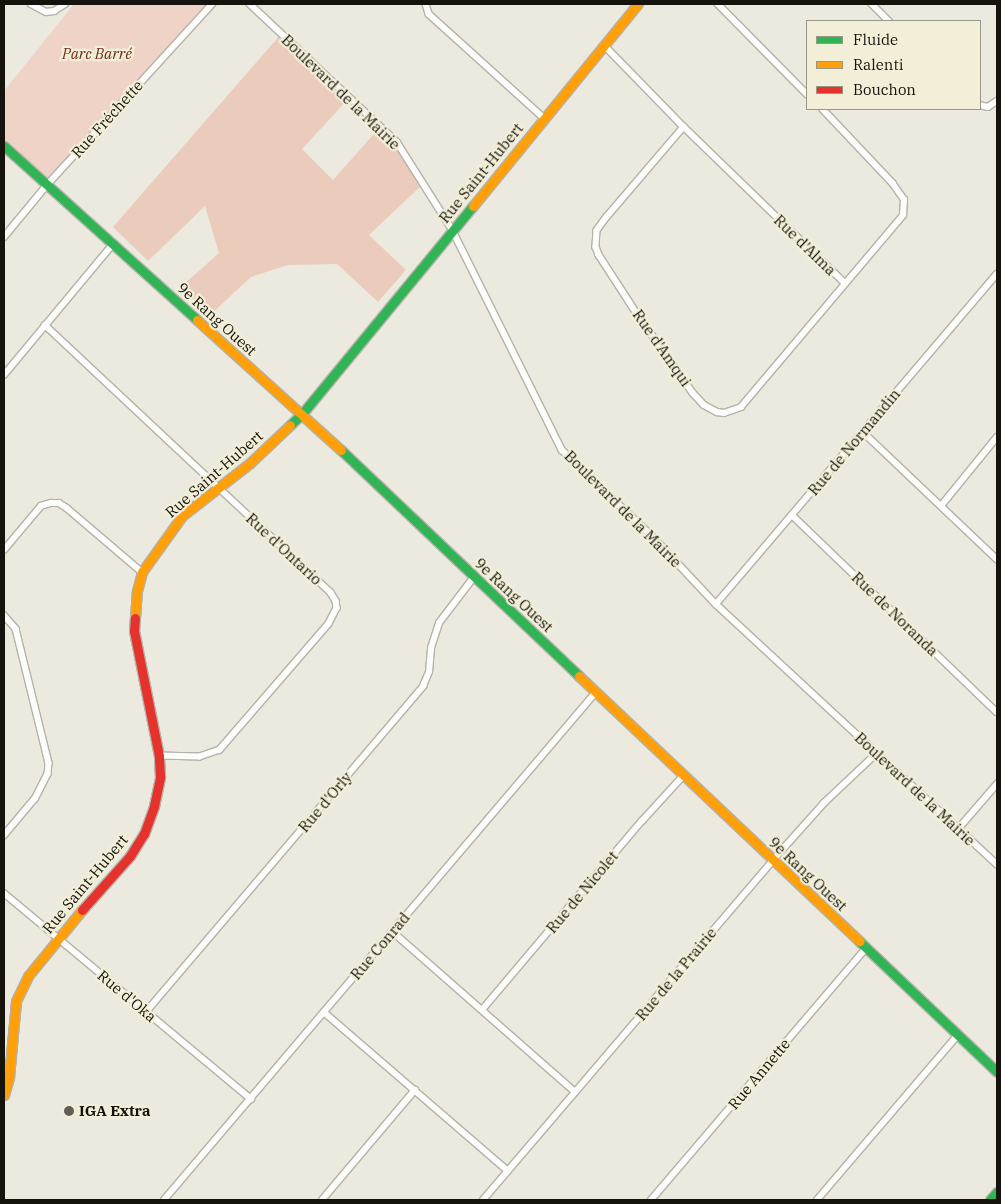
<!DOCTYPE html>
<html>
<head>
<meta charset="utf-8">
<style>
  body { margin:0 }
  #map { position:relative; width:1001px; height:1204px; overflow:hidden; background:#eceade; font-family:"IBM Plex Serif",serif }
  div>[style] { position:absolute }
  .green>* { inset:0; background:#eed3c6 }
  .forest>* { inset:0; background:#eacbbc }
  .roads { filter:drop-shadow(1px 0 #b4b2a9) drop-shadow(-1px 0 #b4b2a9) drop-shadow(0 1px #b4b2a9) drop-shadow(0 -1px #b4b2a9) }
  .street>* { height:5.5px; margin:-2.75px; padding:0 2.75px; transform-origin:2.75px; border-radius:2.75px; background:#fcfcfa }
  .fast>* { height:9px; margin:-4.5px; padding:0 4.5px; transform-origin:4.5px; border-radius:4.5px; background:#30b455 }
  .slow>* { height:9px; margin:-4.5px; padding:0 4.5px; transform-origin:4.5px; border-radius:4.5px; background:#ff9f0a }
  .jam>* { height:9px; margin:-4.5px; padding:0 4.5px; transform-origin:4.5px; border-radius:4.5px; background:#e5322d }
  .dots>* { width:14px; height:14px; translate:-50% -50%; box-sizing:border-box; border:2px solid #f2eed8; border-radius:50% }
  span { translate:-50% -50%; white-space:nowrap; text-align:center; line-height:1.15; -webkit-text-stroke:4.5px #f2eed8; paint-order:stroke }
  .park-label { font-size:15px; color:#6e2c1a; font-style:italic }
  .street-label { font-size:15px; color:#15130c }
  .poi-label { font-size:15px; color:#15130c; font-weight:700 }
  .left { translate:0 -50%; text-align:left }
  .frame { position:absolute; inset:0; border:5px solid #15130c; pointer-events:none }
  .legend { position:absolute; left:806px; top:20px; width:175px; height:90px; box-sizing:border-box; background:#f2eed8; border:1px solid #9a9686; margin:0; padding:6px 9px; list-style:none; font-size:15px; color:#15130c }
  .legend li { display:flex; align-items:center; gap:10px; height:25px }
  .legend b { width:25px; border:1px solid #9a9686 }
</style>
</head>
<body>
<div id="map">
  <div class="green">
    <div style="clip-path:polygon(74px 4px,212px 4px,47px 185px,4px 139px,4px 91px)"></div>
  </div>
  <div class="forest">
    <div style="clip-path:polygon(281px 34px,350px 97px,302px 149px,333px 180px,381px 126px,424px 183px,369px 235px,406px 270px,378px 302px,337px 264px,288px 265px,251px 277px,210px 315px,181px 287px,219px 253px,205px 206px,148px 261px,113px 227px)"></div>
  </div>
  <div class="roads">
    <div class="street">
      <div style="left:31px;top:4px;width:17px;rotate:28deg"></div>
      <div style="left:46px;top:12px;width:8px;rotate:-7deg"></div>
      <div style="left:54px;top:11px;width:13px;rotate:-32deg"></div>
      <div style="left:250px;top:4px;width:202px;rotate:43.2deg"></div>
      <div style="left:397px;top:142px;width:103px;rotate:57.7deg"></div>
      <div style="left:452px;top:229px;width:247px;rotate:63.5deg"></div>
      <div style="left:562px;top:450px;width:126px;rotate:43.7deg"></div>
      <div style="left:653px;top:537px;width:92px;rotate:46.8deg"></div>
      <div style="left:716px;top:604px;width:383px;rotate:42.8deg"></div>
      <div style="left:426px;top:4px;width:10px;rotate:73deg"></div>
      <div style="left:429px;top:14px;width:155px;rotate:42.1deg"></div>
      <div style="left:718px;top:4px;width:127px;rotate:45.3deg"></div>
      <div style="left:872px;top:4px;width:24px;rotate:45deg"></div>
      <div style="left:604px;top:45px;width:115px;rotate:45.7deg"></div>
      <div style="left:684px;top:127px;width:224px;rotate:44.1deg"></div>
      <div style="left:980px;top:105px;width:8px;rotate:14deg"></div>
      <div style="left:988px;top:107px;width:11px;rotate:-34deg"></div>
      <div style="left:684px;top:127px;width:118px;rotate:130.5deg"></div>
      <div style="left:607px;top:217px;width:17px;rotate:126deg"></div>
      <div style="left:597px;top:231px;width:16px;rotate:94deg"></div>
      <div style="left:596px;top:247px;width:9px;rotate:69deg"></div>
      <div style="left:599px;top:255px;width:68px;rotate:57deg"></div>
      <div style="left:636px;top:312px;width:99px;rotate:54.9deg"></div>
      <div style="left:693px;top:393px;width:16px;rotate:47deg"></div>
      <div style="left:704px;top:405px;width:15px;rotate:28deg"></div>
      <div style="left:717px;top:412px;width:7px;rotate:8deg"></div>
      <div style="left:724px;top:413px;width:18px;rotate:-19deg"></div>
      <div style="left:741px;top:407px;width:251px;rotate:-49.8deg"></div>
      <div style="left:903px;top:215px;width:15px;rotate:-86deg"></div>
      <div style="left:904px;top:200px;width:19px;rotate:-125deg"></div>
      <div style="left:893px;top:184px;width:103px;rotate:-133.4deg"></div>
      <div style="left:4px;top:237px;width:67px;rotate:-50.4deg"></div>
      <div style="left:47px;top:185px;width:245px;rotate:-47.6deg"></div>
      <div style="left:45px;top:325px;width:392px;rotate:43.1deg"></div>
      <div style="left:331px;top:593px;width:9px;rotate:58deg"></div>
      <div style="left:336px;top:601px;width:7px;rotate:82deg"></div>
      <div style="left:337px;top:608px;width:18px;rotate:117deg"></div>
      <div style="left:329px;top:624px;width:167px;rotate:130.9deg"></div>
      <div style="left:220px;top:750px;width:21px;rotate:161deg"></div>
      <div style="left:200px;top:757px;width:41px;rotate:-178.6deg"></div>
      <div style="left:4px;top:375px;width:170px;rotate:-50.2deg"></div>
      <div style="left:863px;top:432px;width:185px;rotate:43.5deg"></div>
      <div style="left:941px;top:506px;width:89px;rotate:-50.9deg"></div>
      <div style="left:792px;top:515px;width:284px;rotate:43.9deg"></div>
      <div style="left:4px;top:550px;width:57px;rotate:-49.9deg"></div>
      <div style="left:41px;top:506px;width:10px;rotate:-17deg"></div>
      <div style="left:51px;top:503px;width:8px"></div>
      <div style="left:59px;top:503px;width:9px;rotate:32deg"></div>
      <div style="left:67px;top:508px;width:99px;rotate:40.5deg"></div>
      <div style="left:716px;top:604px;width:433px;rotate:-49.6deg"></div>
      <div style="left:4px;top:615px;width:18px;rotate:49deg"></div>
      <div style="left:16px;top:629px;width:138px;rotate:76.2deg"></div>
      <div style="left:49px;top:763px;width:11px;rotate:95deg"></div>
      <div style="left:48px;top:774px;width:28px;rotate:117deg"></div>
      <div style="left:35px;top:799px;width:48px;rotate:130deg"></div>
      <div style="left:958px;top:829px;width:60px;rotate:-49.1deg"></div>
      <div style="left:4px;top:893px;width:322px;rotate:39.8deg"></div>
      <div style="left:392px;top:931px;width:244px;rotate:41.3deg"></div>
      <div style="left:482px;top:1010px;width:248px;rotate:-49.8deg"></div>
      <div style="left:642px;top:821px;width:62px;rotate:-47.6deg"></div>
      <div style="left:146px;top:1012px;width:428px;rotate:-49.6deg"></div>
      <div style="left:423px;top:686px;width:15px;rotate:-67deg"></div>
      <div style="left:429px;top:672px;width:24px;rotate:-85deg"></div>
      <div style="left:431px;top:648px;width:26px;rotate:-72deg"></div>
      <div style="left:439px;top:623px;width:58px;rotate:-52.7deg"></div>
      <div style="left:324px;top:1012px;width:243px;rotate:40.8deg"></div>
      <div style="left:164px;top:1200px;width:667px;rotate:-49.62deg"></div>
      <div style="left:322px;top:1200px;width:144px;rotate:-49.8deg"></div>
      <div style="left:483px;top:1200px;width:447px;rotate:-49.5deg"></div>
      <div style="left:773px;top:860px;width:76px;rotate:-48.2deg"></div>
      <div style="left:824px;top:803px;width:71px;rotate:-43.3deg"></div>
      <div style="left:651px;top:1200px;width:331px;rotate:-49.5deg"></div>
      <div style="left:817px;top:1200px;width:217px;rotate:-49.5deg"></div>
    </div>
    <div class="fast">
      <div style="left:4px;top:146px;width:260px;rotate:42deg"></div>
      <div style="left:290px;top:425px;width:16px;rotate:-43deg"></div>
      <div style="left:302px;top:414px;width:269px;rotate:-50.6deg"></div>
      <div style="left:341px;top:450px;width:328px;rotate:43.5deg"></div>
      <div style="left:859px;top:941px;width:190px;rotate:43.5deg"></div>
      <div style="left:990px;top:1200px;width:11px;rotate:-49deg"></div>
    </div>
    <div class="slow">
      <div style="left:473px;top:206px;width:261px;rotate:-50.8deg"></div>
      <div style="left:197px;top:320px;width:194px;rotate:42.1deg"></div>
      <div style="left:135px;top:618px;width:27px;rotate:-86deg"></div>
      <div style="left:137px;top:591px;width:20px;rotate:-75deg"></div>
      <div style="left:142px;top:572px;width:69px;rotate:-54.5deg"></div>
      <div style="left:182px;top:516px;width:86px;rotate:-37.9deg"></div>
      <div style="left:250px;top:463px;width:55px;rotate:-43.5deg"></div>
      <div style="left:579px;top:676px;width:386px;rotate:43.4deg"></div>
      <div style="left:4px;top:1095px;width:19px;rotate:-74deg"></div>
      <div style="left:9px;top:1077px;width:76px;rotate:-84.7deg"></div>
      <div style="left:16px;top:1001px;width:28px;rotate:-64deg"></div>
      <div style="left:28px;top:976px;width:85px;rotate:-50.7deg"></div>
    </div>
    <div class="jam">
      <div style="left:82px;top:910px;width:72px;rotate:-48.4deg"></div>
      <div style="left:130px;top:856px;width:26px;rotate:-58deg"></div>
      <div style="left:144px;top:834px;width:30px;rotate:-70deg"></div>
      <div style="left:154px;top:806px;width:30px;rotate:-78deg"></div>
      <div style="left:160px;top:777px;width:21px;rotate:-93deg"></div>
      <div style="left:159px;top:756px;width:127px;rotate:-101.3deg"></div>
      <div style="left:134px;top:631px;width:13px;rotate:-86deg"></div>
    </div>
  </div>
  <div class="dots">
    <div style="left:69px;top:1111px;background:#605e56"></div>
  </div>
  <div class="park-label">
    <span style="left:97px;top:54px">Parc Barré</span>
  </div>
  <div class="street-label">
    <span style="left:341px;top:92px;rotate:44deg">Boulevard de la Mairie</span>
    <span style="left:107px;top:119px;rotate:-48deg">Rue Fréchette</span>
    <span style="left:481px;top:173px;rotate:-51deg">Rue Saint-Hubert</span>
    <span style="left:805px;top:245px;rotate:44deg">Rue d'Alma</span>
    <span style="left:217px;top:319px;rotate:42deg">9e Rang Ouest</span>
    <span style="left:662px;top:348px;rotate:55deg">Rue d'Amqui</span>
    <span style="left:854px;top:442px;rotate:-50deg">Rue de Normandin</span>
    <span style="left:214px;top:474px;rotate:-41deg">Rue Saint-Hubert</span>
    <span style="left:623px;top:509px;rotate:45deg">Boulevard de la Mairie</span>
    <span style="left:284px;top:549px;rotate:43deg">Rue d'Ontario</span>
    <span style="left:514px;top:595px;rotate:43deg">9e Rang Ouest</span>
    <span style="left:895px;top:614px;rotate:44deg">Rue de Noranda</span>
    <span style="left:915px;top:789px;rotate:43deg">Boulevard de la Mairie</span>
    <span style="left:325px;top:802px;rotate:-50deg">Rue d'Orly</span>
    <span style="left:808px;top:874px;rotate:43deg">9e Rang Ouest</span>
    <span style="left:85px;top:884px;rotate:-50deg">Rue Saint-Hubert</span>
    <span style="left:582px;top:892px;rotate:-50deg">Rue de Nicolet</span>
    <span style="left:380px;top:946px;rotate:-50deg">Rue Conrad</span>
    <span style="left:676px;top:974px;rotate:-50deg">Rue de la Prairie</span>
    <span style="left:127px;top:996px;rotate:40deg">Rue d'Oka</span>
    <span style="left:759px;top:1074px;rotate:-50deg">Rue Annette</span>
  </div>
  <div class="poi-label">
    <span class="left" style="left:79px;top:1111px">IGA Extra</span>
  </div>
  <div class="frame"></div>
  <ul class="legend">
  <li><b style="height:6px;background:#30b455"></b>Fluide</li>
  <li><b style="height:6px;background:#ff9f0a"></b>Ralenti</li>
  <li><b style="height:6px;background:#e5322d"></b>Bouchon</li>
  </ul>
</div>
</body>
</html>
